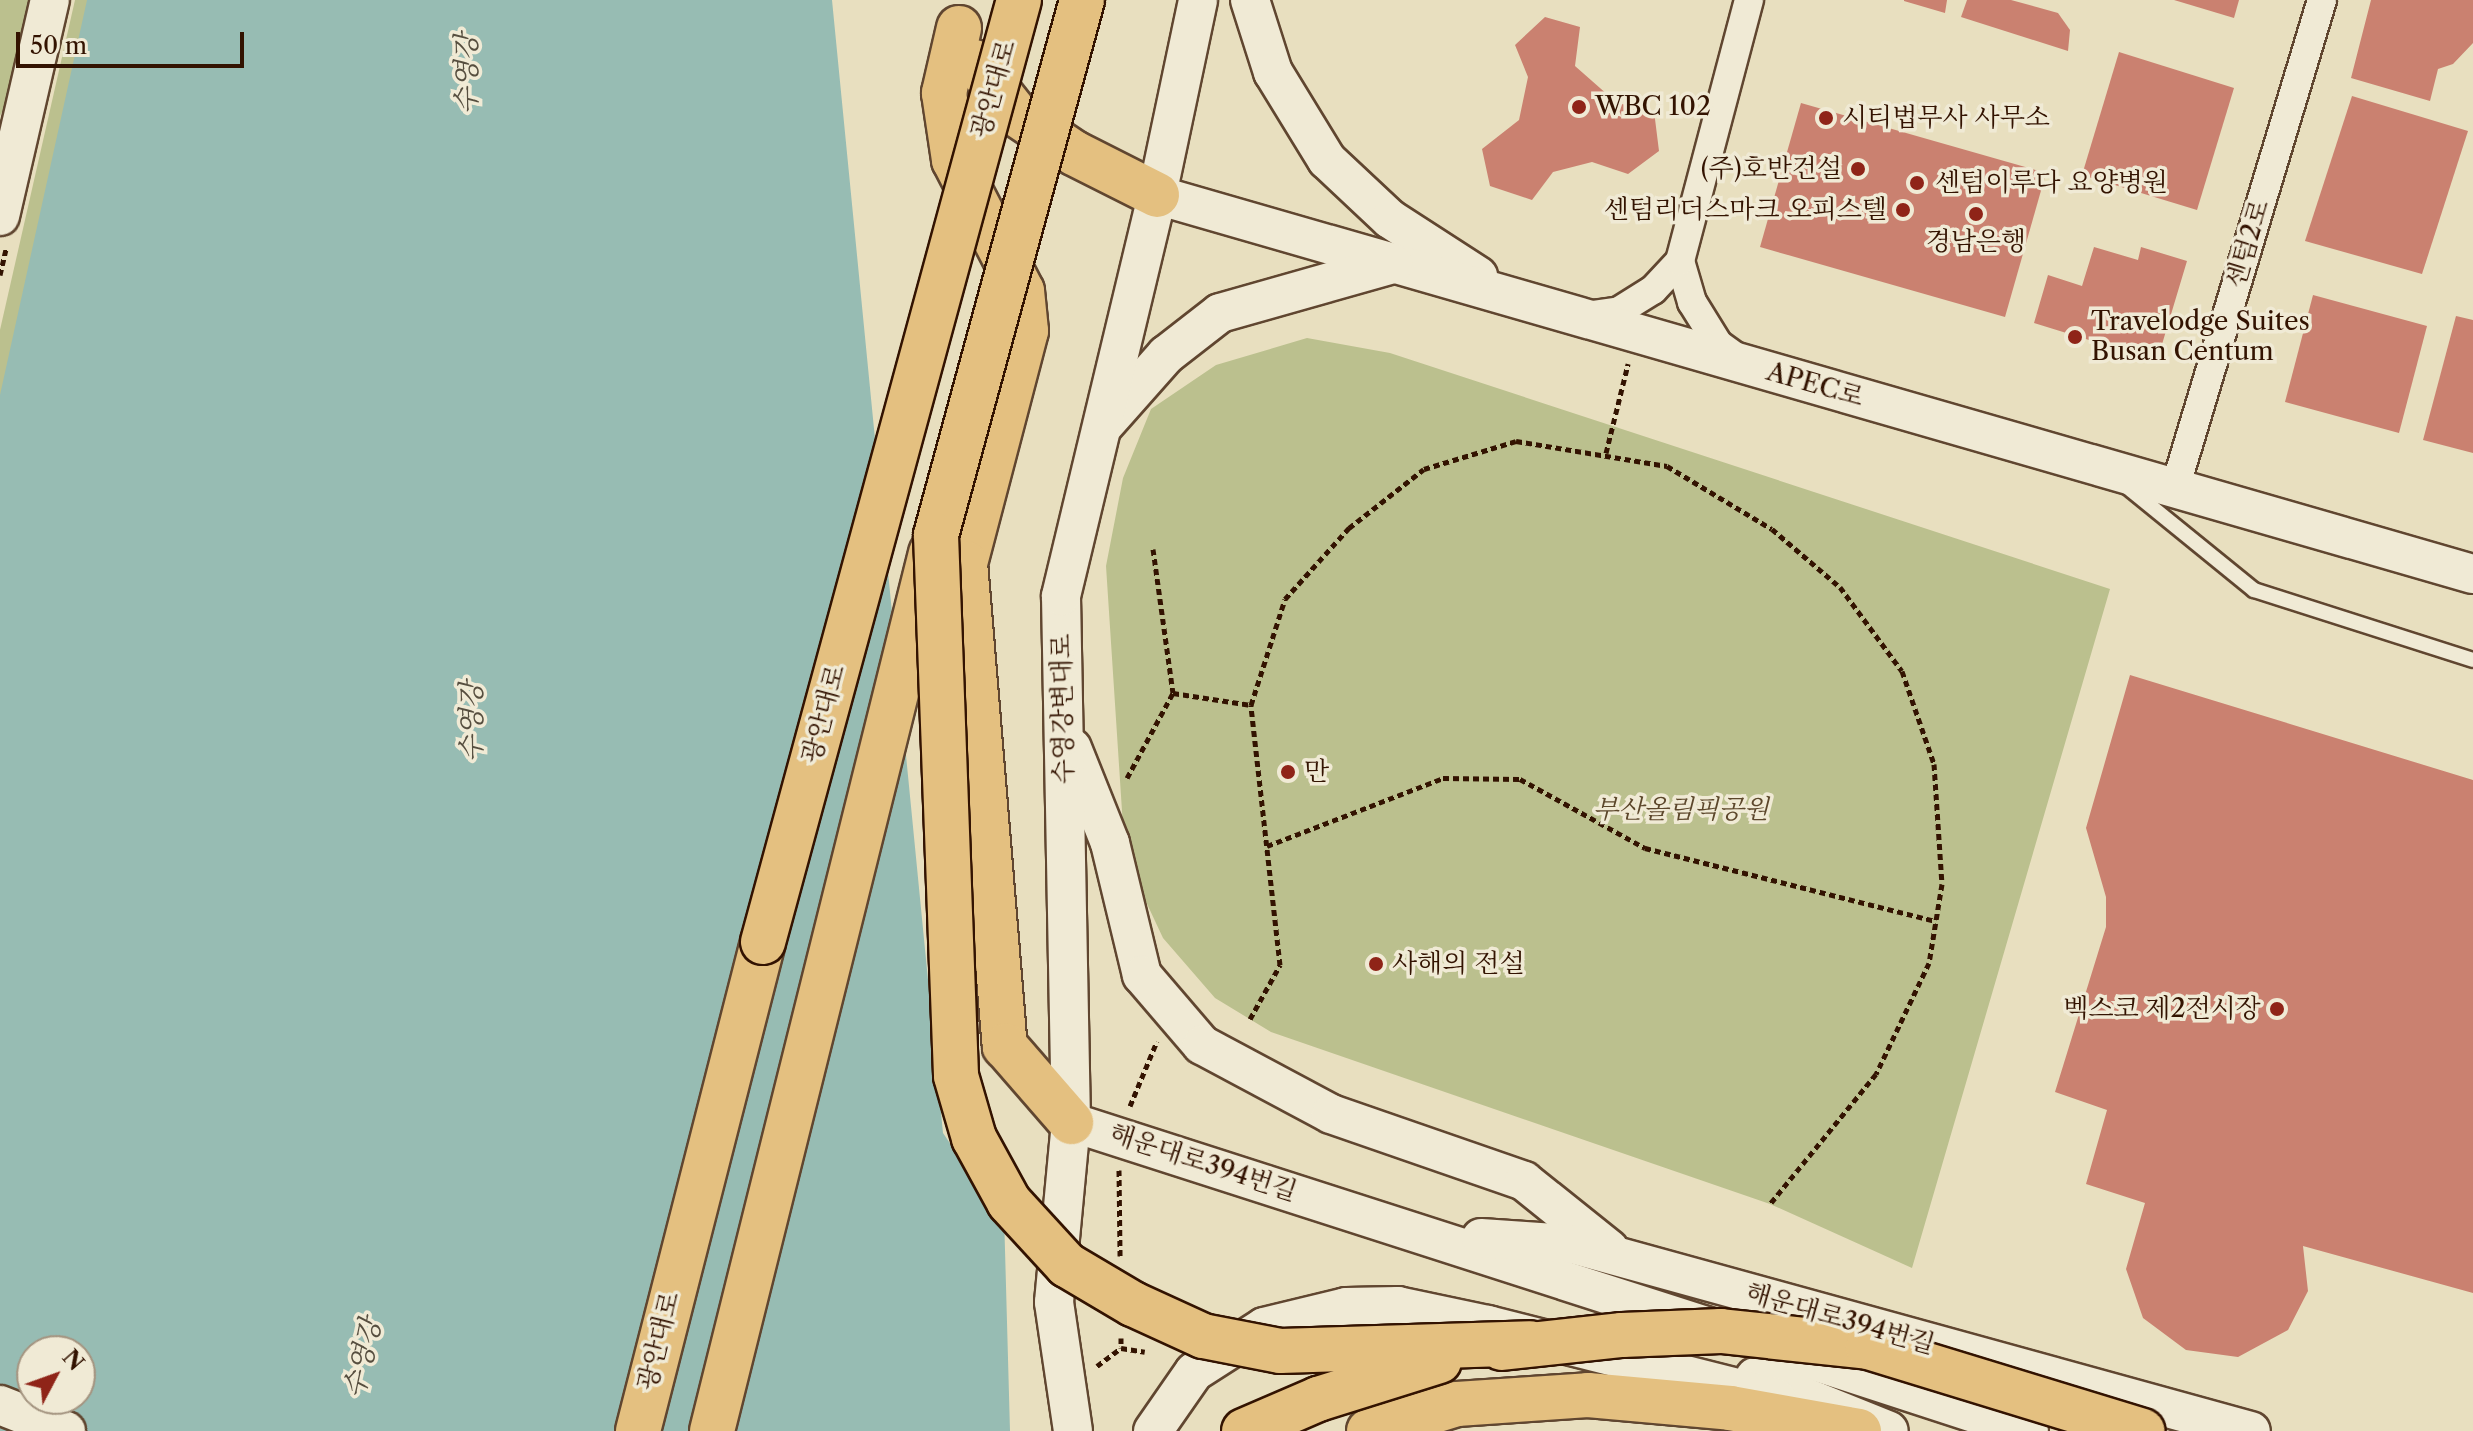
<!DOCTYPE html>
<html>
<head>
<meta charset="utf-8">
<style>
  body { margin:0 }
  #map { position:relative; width:2473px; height:1431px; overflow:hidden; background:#e8dfbf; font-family:"Libre Caslon Text","Noto Serif KR",serif }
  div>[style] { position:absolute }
  .green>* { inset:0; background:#bbc08e }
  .water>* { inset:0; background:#97bcb3 }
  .building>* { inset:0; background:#ca8170 }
  .path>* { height:5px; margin-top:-2.5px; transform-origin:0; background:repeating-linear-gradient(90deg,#331301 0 6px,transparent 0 10px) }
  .roads { filter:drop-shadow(2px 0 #604630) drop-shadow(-2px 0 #604630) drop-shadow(0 2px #604630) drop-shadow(0 -2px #604630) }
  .lane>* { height:14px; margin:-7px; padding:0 7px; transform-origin:7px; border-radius:7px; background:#f0ead5 }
  .street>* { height:28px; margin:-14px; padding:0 14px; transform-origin:14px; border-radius:14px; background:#f0ead5 }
  .secondary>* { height:38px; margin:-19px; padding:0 19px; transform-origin:19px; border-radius:19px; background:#f0ead5 }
  .highway>* { height:44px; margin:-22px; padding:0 22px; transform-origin:22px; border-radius:22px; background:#e4c080 }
  .bridges { filter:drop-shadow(2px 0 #331301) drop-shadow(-2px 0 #331301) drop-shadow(0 2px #331301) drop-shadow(0 -2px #331301) }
  .highway-bridge>* { height:44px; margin:-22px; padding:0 22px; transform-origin:22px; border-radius:22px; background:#e4c080 }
  .dots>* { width:22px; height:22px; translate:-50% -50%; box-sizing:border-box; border:4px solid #f0ead5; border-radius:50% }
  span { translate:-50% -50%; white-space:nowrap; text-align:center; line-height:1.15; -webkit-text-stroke:7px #f0ead5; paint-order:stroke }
  .street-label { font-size:26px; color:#331301 }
  .poi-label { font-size:26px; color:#331301 }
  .left { translate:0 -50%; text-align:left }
  .right { translate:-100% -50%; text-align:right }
  .park-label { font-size:26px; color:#5c472b; font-style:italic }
  .water-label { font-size:28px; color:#564e3f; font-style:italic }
  .north { position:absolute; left:16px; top:1335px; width:80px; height:80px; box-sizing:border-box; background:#f0ead5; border:2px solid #a49480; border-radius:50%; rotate:49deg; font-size:22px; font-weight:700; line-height:32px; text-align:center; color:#331301 }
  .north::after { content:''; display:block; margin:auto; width:28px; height:36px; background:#8f2418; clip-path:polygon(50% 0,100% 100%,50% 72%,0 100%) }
  .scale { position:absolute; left:16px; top:32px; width:228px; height:36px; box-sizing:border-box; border:4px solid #331301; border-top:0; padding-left:10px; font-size:24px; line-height:28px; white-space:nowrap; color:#331301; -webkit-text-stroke:6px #f0ead5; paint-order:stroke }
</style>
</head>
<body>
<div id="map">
  <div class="green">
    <div style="clip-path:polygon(0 0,31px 0,9px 98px,0 116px)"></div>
    <div style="clip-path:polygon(75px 0,130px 0,0 599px,0 330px)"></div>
    <div style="clip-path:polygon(1307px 338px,1390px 353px,2110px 589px,1912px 1268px,1770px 1204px,1271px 1032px,1215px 998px,1163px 938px,1125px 857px,1106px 566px,1123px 478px,1151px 409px,1216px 365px)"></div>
  </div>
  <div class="water">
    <div style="clip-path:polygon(evenodd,87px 0,832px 0,943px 1133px,970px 1173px,1003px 1177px,1010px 1431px,0 1431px,0 395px,87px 0,32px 1351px,80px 1351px,80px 1399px,32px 1399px,32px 1351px)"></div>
  </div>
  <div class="building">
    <div style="clip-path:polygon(1904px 0,1947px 0,1945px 13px,1904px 1px)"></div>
    <div style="clip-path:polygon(1967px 0,2011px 0,2058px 13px,2070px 30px,2068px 51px,1961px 17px)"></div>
    <div style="clip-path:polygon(2174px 0,2239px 0,2234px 18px)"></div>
    <div style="clip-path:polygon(2371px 0,2473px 0,2473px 43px,2453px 64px,2438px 69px,2430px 101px,2351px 78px)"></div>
    <div style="clip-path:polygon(1545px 17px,1580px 27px,1575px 66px,1617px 103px,1654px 111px,1659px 151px,1628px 174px,1592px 162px,1553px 172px,1532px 200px,1490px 186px,1482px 149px,1519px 120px,1528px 77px,1515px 45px)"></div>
    <div style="clip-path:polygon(2119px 52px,2234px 88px,2197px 210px,2082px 175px)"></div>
    <div style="clip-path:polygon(2352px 96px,2468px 131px,2422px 274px,2305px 241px)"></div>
    <div style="clip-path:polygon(1801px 103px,2046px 173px,2005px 317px,1760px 247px)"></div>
    <div style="clip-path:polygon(2094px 247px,2138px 260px,2141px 247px,2187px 261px,2157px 361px,2034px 323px,2048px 275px,2082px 286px)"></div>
    <div style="clip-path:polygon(2313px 295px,2427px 326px,2399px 433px,2285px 402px)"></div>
    <div style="clip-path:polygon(2456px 316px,2473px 320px,2473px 453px,2423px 440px)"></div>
    <div style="clip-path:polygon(2130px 675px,2473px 780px,2473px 1293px,2303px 1246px,2308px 1291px,2288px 1330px,2238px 1357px,2186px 1350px,2143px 1318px,2126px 1269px,2145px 1203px,2086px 1184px,2107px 1110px,2055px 1092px,2106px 927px,2106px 897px,2086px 828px)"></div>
  </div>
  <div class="path">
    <div style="left:0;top:275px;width:27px;rotate:-77deg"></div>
    <div style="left:1606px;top:453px;width:92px;rotate:-76.1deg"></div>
    <div style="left:1153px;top:549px;width:145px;rotate:82.1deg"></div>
    <div style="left:1127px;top:778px;width:97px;rotate:-61.6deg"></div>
    <div style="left:1173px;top:693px;width:79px;rotate:8.7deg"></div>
    <div style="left:1267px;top:846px;width:189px;rotate:-21.1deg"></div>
    <div style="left:1443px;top:778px;width:77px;rotate:0.7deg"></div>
    <div style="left:1520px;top:779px;width:143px;rotate:28.9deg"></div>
    <div style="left:1645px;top:848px;width:300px;rotate:14.1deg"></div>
    <div style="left:1250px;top:1019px;width:62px;rotate:-60.9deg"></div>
    <div style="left:1280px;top:965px;width:262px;rotate:-96.4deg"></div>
    <div style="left:1251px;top:705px;width:111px;rotate:-72.2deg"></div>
    <div style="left:1285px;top:599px;width:96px;rotate:-48deg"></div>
    <div style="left:1349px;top:528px;width:95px;rotate:-38.2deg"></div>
    <div style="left:1424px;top:469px;width:96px;rotate:-16.9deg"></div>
    <div style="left:1516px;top:441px;width:153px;rotate:9.4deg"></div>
    <div style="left:1667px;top:466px;width:122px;rotate:31deg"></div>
    <div style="left:1772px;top:529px;width:89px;rotate:40.5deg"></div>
    <div style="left:1840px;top:587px;width:104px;rotate:53.6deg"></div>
    <div style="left:1902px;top:671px;width:98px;rotate:71deg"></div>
    <div style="left:1934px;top:764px;width:120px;rotate:86.2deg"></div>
    <div style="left:1942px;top:884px;width:80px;rotate:99.3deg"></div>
    <div style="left:1929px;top:963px;width:123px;rotate:115.5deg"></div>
    <div style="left:1876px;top:1074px;width:168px;rotate:129.2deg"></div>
    <div style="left:1130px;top:1106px;width:70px;rotate:-67.4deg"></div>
    <div style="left:1119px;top:1170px;width:86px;rotate:89.3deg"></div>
    <div style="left:1121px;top:1338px;width:10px;rotate:90deg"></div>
    <div style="left:1121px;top:1348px;width:24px;rotate:9deg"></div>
    <div style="left:1097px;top:1366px;width:30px;rotate:-37deg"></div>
  </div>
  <div class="roads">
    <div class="lane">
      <div style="left:2126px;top:486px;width:165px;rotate:39.1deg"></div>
      <div style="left:2254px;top:590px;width:230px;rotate:17.7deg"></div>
    </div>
    <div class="street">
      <div style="left:1680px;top:261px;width:43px;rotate:73.7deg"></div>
      <div style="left:1692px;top:302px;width:49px;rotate:58.2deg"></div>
      <div style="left:1718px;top:344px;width:27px;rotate:36deg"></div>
      <div style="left:1585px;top:316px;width:34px;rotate:-8deg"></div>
      <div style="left:1619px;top:311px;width:40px;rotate:-32deg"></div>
      <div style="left:1653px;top:290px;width:40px;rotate:-47deg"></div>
      <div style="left:1680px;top:261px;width:270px;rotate:-75.2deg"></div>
      <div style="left:2175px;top:488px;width:510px;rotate:-73.24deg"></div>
    </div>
    <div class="secondary">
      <div style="left:1250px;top:0;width:76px;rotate:72.3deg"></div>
      <div style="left:1273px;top:72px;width:103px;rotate:58.5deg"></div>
      <div style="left:1327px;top:160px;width:86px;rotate:43.1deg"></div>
      <div style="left:1390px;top:219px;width:105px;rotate:32.9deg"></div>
      <div style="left:1157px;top:195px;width:1369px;rotate:16.07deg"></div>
      <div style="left:0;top:216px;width:222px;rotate:-77deg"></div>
      <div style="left:1104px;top:425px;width:94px;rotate:-48.5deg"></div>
      <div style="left:1166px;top:355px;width:68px;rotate:-37.9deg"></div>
      <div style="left:1220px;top:313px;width:180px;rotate:-15.8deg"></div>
      <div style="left:1072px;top:748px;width:102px;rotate:68.2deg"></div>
      <div style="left:1110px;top:843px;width:136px;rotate:76.4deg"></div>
      <div style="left:1142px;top:975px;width:92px;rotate:49.4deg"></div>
      <div style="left:1202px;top:1045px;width:146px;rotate:28.1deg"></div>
      <div style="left:1331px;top:1114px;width:204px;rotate:19.1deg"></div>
      <div style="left:1524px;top:1181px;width:109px;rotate:38.7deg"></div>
      <div style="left:1071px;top:1122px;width:673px;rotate:17.82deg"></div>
      <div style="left:1481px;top:1238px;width:91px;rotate:3.8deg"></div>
      <div style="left:1572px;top:1244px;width:704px;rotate:15.4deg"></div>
      <div style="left:1774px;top:1348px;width:268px;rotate:18deg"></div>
      <div style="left:1755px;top:1377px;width:144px;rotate:21.9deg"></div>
      <div style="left:0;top:1405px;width:71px;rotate:21.5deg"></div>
      <div style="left:1073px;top:1431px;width:130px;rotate:-98.4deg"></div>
      <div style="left:1054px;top:1302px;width:181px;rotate:-84.6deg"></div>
      <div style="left:1071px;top:1122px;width:526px;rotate:-91.09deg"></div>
      <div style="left:1061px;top:596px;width:412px;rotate:-76.5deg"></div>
      <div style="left:1157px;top:195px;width:199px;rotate:-78.1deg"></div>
      <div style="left:1153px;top:1431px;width:72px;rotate:-55.2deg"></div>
      <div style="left:1194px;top:1372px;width:83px;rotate:-32.7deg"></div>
      <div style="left:1264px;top:1327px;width:84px;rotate:-13.7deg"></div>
      <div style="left:1346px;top:1307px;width:52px;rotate:-1.1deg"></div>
      <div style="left:1398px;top:1306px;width:92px;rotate:11.9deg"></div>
      <div style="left:1488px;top:1325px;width:297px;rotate:14.2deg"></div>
    </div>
    <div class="highway">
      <div style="left:959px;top:28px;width:67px;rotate:103deg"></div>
      <div style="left:944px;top:93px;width:68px;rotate:81.5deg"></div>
      <div style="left:954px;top:160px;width:148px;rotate:62.6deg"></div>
      <div style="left:1022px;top:291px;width:40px;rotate:84.3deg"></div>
      <div style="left:1026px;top:331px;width:240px;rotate:104.7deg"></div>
      <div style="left:965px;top:563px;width:485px;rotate:85.3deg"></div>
      <div style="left:1005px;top:1046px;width:101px;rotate:49deg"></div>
      <div style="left:975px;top:62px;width:66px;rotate:51.7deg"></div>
      <div style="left:1016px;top:114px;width:70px;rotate:33.9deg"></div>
      <div style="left:1074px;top:153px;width:93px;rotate:26.8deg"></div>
      <div style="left:638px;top:1431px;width:505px;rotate:-75.66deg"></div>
      <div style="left:712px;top:1431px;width:905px;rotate:-75.99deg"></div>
      <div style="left:1369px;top:1431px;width:92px;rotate:-17.1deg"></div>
      <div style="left:1457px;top:1404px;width:131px;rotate:-3.9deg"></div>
      <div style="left:1588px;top:1395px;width:143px;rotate:5.2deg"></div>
      <div style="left:1730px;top:1408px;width:131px;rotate:10.1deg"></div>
    </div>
  </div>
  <div class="bridges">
    <div class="highway-bridge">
      <div style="left:1082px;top:0;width:555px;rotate:105.26deg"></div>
      <div style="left:936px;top:535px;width:541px;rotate:87.88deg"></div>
      <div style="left:956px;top:1076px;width:65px;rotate:73.8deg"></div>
      <div style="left:974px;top:1138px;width:73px;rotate:61.3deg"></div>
      <div style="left:1009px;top:1202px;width:86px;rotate:47.4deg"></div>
      <div style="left:1067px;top:1265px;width:77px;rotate:30.6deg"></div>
      <div style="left:1133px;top:1304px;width:77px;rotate:24.6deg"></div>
      <div style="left:1203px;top:1336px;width:78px;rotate:11deg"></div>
      <div style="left:1280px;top:1351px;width:250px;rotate:-1.8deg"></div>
      <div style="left:763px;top:942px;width:976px;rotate:-74.8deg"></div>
      <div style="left:1502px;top:1348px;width:121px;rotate:-6.2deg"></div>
      <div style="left:1622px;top:1335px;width:99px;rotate:-2.3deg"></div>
      <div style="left:1721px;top:1331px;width:148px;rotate:6.2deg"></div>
      <div style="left:1868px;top:1347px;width:287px;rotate:17deg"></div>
      <div style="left:1244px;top:1431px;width:81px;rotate:-23.4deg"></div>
      <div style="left:1318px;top:1399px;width:127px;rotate:-17.4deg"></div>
    </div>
  </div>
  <div class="dots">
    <div style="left:1579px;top:107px;background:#8f2418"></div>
    <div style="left:1826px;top:118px;background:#8f2418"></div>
    <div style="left:1858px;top:169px;background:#8f2418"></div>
    <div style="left:1917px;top:183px;background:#8f2418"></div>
    <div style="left:1903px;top:210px;background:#8f2418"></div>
    <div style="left:1976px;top:214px;background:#8f2418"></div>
    <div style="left:2075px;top:337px;background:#8f2418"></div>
    <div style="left:1288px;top:772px;background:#8f2418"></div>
    <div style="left:1376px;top:964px;background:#8f2418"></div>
    <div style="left:2277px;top:1009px;background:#8f2418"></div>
  </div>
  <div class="street-label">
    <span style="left:994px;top:89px;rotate:-74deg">광안대로</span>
    <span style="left:2248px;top:244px;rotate:-73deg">센텀2로</span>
    <span style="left:1815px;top:385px;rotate:16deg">APEC로</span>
    <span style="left:1063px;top:709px;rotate:-91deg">수영강변대로</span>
    <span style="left:824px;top:714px;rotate:-75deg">광안대로</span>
    <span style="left:1203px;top:1163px;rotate:18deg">해운대로394번길</span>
    <span style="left:1840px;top:1319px;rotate:16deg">해운대로394번길</span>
    <span style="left:659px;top:1341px;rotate:-76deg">광안대로</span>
  </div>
  <div class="poi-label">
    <span class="left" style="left:1595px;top:107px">WBC 102</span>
    <span class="left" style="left:1842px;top:118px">시티법무사 사무소</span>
    <span class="right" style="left:1842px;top:169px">(주)호반건설</span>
    <span class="left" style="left:1935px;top:183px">센텀이루다 요양병원</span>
    <span class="right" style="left:1887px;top:210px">센텀리더스마크 오피스텔</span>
    <span style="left:1976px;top:242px">경남은행</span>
    <span class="left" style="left:2091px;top:337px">Travelodge Suites<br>Busan Centum</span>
    <span class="left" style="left:1304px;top:772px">만</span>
    <span class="left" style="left:1392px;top:964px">사해의 전설</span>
    <span class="right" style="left:2261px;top:1009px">벡스코 제2전시장</span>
  </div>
  <div class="park-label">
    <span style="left:1681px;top:810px">부산올림픽공원</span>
  </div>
  <div class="water-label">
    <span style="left:466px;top:74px;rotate:-90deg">수영강</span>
    <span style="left:471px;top:722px;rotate:-90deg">수영강</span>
    <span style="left:362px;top:1358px;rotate:-77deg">수영강</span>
  </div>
  <div class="north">N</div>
  <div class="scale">50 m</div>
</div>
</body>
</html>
